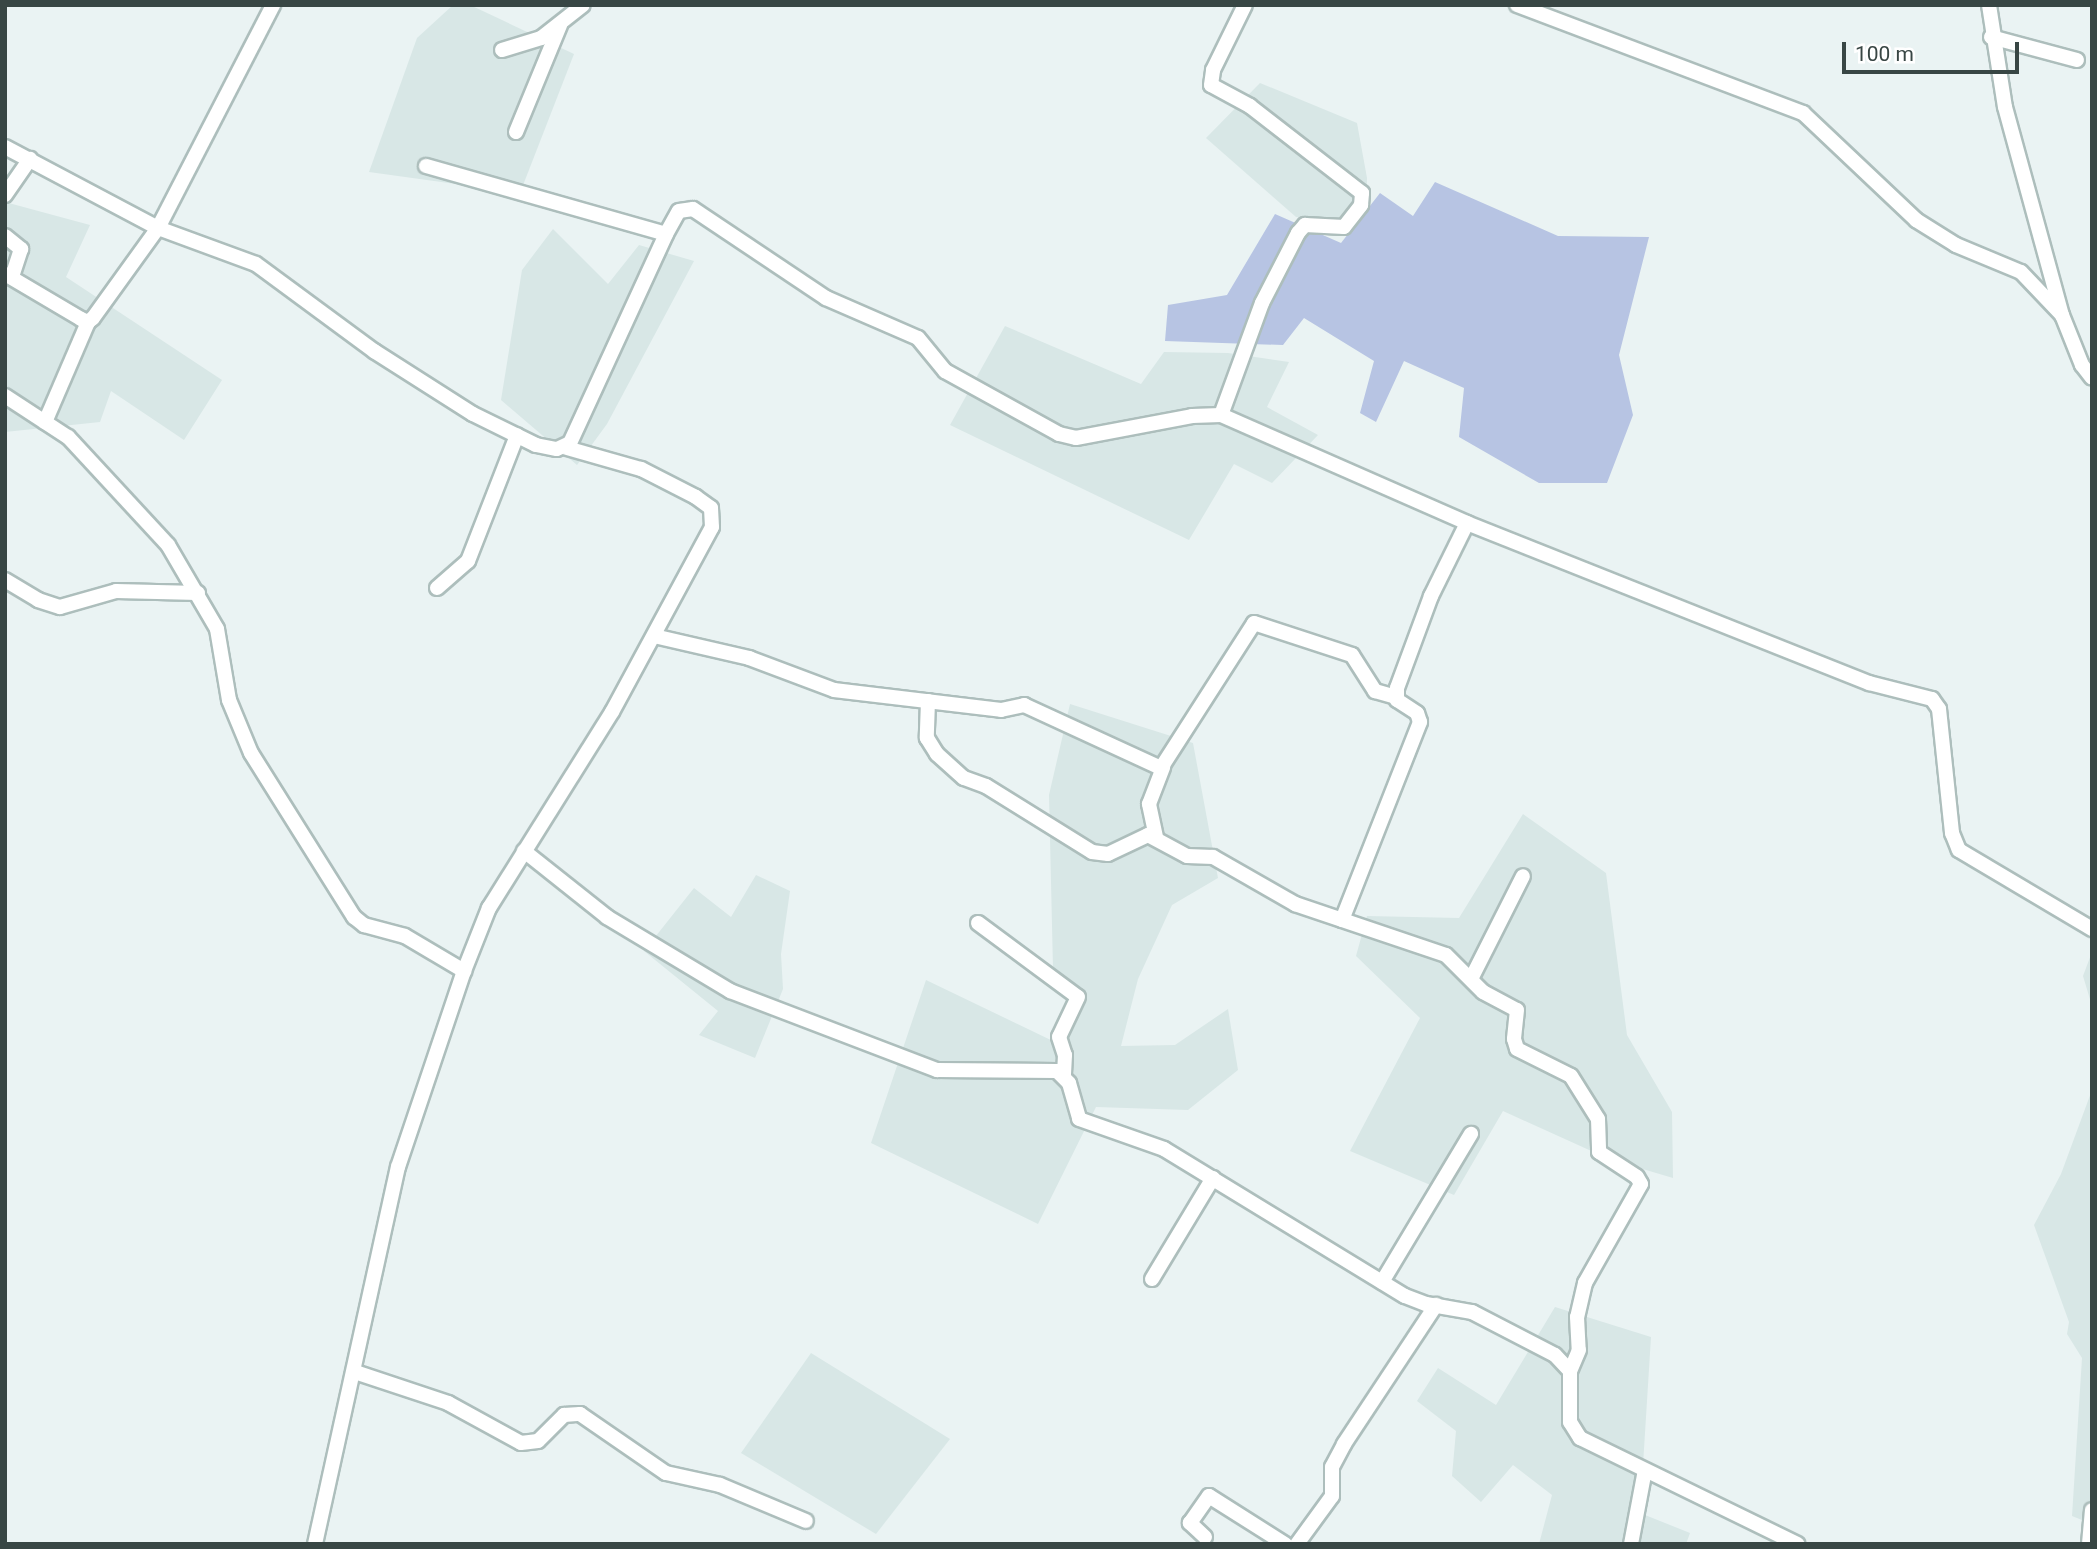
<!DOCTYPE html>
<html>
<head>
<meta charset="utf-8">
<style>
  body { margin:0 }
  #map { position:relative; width:2097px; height:1549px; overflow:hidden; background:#eaf3f3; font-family:Roboto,sans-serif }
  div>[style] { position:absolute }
  .residential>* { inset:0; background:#d8e7e6 }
  .green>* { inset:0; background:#b7c4e3 }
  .roads { filter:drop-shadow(2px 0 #adbebc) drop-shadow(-2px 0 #adbebc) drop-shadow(0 2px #adbebc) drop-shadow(0 -2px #adbebc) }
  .minor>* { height:14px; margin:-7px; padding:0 7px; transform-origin:7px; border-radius:7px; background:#fff }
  span { translate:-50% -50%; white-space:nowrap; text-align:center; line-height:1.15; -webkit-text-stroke:5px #fff; paint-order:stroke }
  .frame { position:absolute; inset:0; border:7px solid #384644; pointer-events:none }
  .scale { position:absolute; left:1842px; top:42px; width:177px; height:32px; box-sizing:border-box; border:4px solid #384644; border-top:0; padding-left:9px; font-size:21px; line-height:24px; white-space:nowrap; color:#384644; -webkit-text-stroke:5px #fff; paint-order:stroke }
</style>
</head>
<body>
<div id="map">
  <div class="residential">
    <div style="clip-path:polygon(453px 5px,470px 5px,574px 54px,520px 193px,369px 172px,417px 38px)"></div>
    <div style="clip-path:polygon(1260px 83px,1357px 123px,1367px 178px,1366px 226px,1296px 217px,1206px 138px)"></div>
    <div style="clip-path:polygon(5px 202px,90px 225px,66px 277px,222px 380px,184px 440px,111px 391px,100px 422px,5px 432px)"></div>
    <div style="clip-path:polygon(553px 229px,608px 284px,639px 245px,694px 261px,607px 424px,577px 465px,501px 400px,522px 270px)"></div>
    <div style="clip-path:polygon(1005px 326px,1141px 384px,1164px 352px,1228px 353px,1289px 362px,1267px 407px,1318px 435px,1272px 483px,1234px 464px,1189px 540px,950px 425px)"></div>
    <div style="clip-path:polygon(1070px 704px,1193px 743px,1218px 878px,1172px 905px,1138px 979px,1121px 1046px,1175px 1045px,1228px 1009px,1238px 1070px,1188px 1110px,1096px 1107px,1038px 1224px,871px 1143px,926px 980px,1057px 1043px,1083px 1001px,1053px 969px,1049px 795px)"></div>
    <div style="clip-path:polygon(1523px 814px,1606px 873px,1627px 1035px,1672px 1112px,1673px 1178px,1609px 1159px,1503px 1111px,1454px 1195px,1350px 1151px,1420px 1018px,1356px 956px,1367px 916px,1459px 918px)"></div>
    <div style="clip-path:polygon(756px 875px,790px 891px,781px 954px,783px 989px,755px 1058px,699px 1035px,718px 1011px,644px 951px,694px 888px,731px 917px)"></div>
    <div style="clip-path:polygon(2092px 952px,2092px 1006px,2083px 976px)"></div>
    <div style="clip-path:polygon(2092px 1090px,2092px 1524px,2072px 1516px,2082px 1358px,2067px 1334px,2069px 1322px,2034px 1225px,2061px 1174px)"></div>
    <div style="clip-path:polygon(1555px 1307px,1651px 1337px,1640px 1513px,1690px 1533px,1686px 1544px,1539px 1544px,1552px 1495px,1513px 1465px,1481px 1502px,1452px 1476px,1456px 1431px,1417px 1401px,1438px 1368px,1496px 1405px)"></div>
    <div style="clip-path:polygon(811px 1353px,950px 1439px,876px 1534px,741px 1453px)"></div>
  </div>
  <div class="green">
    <div style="clip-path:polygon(1435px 182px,1558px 236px,1649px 237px,1619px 355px,1633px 415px,1607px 483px,1539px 483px,1459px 437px,1464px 388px,1404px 361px,1376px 422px,1360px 413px,1374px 361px,1304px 318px,1283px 345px,1165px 341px,1168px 305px,1227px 295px,1275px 214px,1341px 243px,1380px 193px,1413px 216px)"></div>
  </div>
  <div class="roads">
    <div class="minor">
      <div style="left:1517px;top:5px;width:306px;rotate:20.7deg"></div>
      <div style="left:1803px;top:113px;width:156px;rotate:43.4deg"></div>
      <div style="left:1916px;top:220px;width:47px;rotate:32deg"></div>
      <div style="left:1956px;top:245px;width:70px;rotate:22.6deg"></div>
      <div style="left:2021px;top:272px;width:59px;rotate:46.4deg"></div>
      <div style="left:1989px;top:5px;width:103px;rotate:81.1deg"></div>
      <div style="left:2005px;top:107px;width:216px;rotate:74.7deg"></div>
      <div style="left:2062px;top:315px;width:54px;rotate:68.2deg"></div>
      <div style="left:2082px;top:365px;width:16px;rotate:52deg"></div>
      <div style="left:1991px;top:37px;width:89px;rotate:15deg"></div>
      <div style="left:502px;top:50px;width:41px;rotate:-17.1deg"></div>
      <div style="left:541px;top:38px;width:53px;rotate:-38.2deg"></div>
      <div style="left:516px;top:132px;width:116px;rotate:-67.6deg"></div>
      <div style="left:5px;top:147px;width:173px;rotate:27.9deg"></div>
      <div style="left:158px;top:228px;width:104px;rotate:20.2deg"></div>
      <div style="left:256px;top:264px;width:147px;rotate:36.4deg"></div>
      <div style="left:374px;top:351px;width:117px;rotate:32.5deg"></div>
      <div style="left:473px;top:414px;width:70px;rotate:26.2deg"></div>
      <div style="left:536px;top:445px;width:21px;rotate:11deg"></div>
      <div style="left:557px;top:449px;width:14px;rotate:-25deg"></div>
      <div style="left:570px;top:443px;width:230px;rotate:-65.3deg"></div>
      <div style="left:666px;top:234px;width:26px;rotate:-61deg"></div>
      <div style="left:679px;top:211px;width:14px;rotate:-8deg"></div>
      <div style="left:693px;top:209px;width:160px;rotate:33.8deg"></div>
      <div style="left:826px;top:298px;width:100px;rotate:23.5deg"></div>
      <div style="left:918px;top:338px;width:43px;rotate:50.7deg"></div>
      <div style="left:945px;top:371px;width:130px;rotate:28.9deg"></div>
      <div style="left:1059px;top:434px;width:17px;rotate:13deg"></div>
      <div style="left:1076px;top:438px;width:118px;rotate:-10.7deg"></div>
      <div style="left:1192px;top:416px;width:29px;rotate:-2deg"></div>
      <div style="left:1221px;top:415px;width:269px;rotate:23.7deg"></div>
      <div style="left:1467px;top:523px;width:433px;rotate:21.7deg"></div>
      <div style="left:1869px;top:683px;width:65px;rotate:14.3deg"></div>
      <div style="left:1932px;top:699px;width:12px;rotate:55deg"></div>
      <div style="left:1939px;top:709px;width:125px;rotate:84deg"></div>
      <div style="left:1952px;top:833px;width:18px;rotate:68deg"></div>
      <div style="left:1959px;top:850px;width:155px;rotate:30.7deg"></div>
      <div style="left:426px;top:166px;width:249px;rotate:15.8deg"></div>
      <div style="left:5px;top:195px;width:44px;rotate:-55.2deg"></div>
      <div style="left:5px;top:236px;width:21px;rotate:39deg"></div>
      <div style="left:21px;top:249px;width:29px;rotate:108deg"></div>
      <div style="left:5px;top:274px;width:88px;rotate:30.6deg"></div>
      <div style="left:81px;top:319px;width:8px;rotate:23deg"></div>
      <div style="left:88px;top:322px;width:6px;rotate:-39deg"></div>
      <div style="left:93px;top:318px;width:111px;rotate:-54.2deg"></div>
      <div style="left:158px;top:228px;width:251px;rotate:-62.7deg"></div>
      <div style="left:5px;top:396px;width:75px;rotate:33.1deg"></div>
      <div style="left:68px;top:437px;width:147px;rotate:47.2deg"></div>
      <div style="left:168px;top:545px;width:97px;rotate:59.7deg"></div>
      <div style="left:217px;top:629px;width:72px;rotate:80.4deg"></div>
      <div style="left:229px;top:700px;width:57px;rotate:67.5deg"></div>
      <div style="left:251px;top:753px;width:194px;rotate:57.9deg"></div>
      <div style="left:354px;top:917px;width:13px;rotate:39deg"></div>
      <div style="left:364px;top:925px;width:42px;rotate:15deg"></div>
      <div style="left:405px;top:936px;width:69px;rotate:30.7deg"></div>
      <div style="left:1221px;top:415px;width:119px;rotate:-69.9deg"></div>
      <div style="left:1262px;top:303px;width:79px;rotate:-62.8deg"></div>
      <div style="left:1298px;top:233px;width:11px;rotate:-49deg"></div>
      <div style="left:1305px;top:225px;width:39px;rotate:3deg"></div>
      <div style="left:1344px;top:227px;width:28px;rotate:-52deg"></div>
      <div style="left:1361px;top:205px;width:12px;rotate:-85deg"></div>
      <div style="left:1362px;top:193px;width:142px;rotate:-142.2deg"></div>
      <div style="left:1250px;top:106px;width:44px;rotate:-151.7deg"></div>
      <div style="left:1211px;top:85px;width:15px;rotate:-82deg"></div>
      <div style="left:1213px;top:70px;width:72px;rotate:-63.8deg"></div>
      <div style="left:45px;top:422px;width:109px;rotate:-66.7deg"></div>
      <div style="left:5px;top:580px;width:39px;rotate:31deg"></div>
      <div style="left:38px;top:600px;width:23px;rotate:18deg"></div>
      <div style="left:60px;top:607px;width:58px;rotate:-15.9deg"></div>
      <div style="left:116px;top:591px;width:82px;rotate:1.4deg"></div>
      <div style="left:437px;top:588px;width:41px;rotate:-41.1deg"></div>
      <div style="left:468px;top:561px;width:135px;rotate:-68.7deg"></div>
      <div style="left:654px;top:636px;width:98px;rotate:13deg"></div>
      <div style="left:749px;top:658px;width:91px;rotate:20.6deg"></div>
      <div style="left:834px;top:690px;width:168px;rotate:6.8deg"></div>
      <div style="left:1001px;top:710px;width:24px;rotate:-12deg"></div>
      <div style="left:1024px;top:705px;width:151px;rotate:24.7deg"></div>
      <div style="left:1161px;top:768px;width:172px;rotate:-57.3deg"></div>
      <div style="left:1254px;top:623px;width:103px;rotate:18.1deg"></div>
      <div style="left:1352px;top:655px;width:43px;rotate:57.4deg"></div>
      <div style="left:1375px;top:691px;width:22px;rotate:16deg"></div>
      <div style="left:928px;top:701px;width:37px;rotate:92deg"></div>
      <div style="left:927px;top:738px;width:19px;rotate:58deg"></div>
      <div style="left:937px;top:754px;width:36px;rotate:42deg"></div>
      <div style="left:964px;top:778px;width:23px;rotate:20deg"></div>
      <div style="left:986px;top:786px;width:125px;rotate:31.9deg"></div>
      <div style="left:1092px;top:852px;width:16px;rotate:7deg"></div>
      <div style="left:1108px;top:854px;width:44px;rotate:-25.4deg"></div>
      <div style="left:1148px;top:835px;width:44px;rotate:28.3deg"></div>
      <div style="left:1187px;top:856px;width:26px;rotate:2deg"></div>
      <div style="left:1213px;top:857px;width:95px;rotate:29.8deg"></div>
      <div style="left:1295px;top:904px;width:159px;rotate:18.7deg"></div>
      <div style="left:1446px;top:955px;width:52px;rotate:45deg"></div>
      <div style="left:1483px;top:992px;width:38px;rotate:28deg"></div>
      <div style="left:1517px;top:1010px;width:29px;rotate:96deg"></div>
      <div style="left:1514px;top:1039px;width:10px;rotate:73deg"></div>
      <div style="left:1517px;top:1049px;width:60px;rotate:26.6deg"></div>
      <div style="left:1571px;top:1076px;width:51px;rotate:57.9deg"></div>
      <div style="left:1598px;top:1119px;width:33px;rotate:88deg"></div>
      <div style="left:1599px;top:1152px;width:45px;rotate:33.3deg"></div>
      <div style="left:1637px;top:1177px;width:8px;rotate:60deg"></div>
      <div style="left:1641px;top:1184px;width:114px;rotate:119.5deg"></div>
      <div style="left:1585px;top:1283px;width:35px;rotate:103deg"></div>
      <div style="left:1577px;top:1317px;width:33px;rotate:87deg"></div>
      <div style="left:1579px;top:1350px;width:23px;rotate:113deg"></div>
      <div style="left:1156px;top:837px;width:34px;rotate:-102deg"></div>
      <div style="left:1149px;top:804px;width:40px;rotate:-69deg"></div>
      <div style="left:524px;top:851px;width:106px;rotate:38.5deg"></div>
      <div style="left:607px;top:917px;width:144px;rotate:31deg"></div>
      <div style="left:730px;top:991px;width:222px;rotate:20.9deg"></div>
      <div style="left:937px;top:1070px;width:120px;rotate:0.5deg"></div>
      <div style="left:1057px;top:1071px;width:17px;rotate:45deg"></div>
      <div style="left:1069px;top:1083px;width:37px;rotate:74deg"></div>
      <div style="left:1079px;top:1119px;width:90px;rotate:19.4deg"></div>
      <div style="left:1164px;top:1149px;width:282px;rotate:31.4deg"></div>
      <div style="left:1405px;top:1296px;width:22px;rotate:21deg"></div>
      <div style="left:1426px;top:1304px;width:47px;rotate:9.9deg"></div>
      <div style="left:1472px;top:1312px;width:93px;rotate:27.4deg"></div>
      <div style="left:1555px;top:1355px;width:22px;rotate:47deg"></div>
      <div style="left:1570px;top:1371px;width:51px;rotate:90deg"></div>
      <div style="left:1570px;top:1422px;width:19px;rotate:58deg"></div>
      <div style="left:1580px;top:1438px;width:242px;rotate:26deg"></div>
      <div style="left:1342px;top:920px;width:213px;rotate:-68.5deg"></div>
      <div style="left:1420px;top:722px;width:9px;rotate:-108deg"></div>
      <div style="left:1417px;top:713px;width:24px;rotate:-147deg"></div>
      <div style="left:1397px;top:700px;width:12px;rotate:-90deg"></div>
      <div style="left:1397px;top:688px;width:98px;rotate:-69.7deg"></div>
      <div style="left:1431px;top:596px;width:81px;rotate:-63.7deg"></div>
      <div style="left:978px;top:923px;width:124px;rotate:36.5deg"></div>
      <div style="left:1078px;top:997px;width:44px;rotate:115.4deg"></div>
      <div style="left:1059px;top:1037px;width:19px;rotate:72deg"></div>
      <div style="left:1065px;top:1055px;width:21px;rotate:93deg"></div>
      <div style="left:1471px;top:979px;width:115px;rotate:-63.2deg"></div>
      <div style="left:1152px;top:1279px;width:118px;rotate:-58.9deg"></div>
      <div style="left:1382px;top:1282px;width:173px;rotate:-59deg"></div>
      <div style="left:355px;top:1372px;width:98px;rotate:18.4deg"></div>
      <div style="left:448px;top:1403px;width:83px;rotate:28.7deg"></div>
      <div style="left:521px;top:1443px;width:17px;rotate:-7deg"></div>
      <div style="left:538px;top:1441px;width:37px;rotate:-45deg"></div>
      <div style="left:564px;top:1415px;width:16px;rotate:-4deg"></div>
      <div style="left:580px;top:1414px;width:104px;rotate:34.5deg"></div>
      <div style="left:666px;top:1473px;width:55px;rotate:12.5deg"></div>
      <div style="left:720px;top:1485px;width:93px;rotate:22.7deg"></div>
      <div style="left:1205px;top:1537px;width:21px;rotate:-137deg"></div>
      <div style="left:1190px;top:1523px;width:33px;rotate:-55deg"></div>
      <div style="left:1209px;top:1496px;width:90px;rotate:32.3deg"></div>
      <div style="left:315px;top:1544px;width:386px;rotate:-77.6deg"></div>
      <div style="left:398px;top:1167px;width:207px;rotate:-71.4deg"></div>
      <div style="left:464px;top:971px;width:68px;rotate:-68.4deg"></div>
      <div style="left:489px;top:908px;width:231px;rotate:-57.9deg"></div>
      <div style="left:612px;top:712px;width:210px;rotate:-61.6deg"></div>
      <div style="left:712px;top:527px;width:19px;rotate:-93deg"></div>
      <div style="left:711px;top:508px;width:19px;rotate:-144deg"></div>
      <div style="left:696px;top:497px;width:62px;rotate:-153deg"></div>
      <div style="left:641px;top:469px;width:77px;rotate:-164.2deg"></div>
      <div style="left:1297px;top:1544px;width:59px;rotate:-53.9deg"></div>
      <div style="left:1332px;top:1496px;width:29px;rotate:-90deg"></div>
      <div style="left:1332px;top:1467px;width:26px;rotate:-62deg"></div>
      <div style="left:1344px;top:1444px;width:167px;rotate:-56.5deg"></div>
      <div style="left:1631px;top:1544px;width:75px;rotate:-79.3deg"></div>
      <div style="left:2089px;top:1544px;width:34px;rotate:-85deg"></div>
    </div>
  </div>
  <div class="frame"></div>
  <div class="scale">100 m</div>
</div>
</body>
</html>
